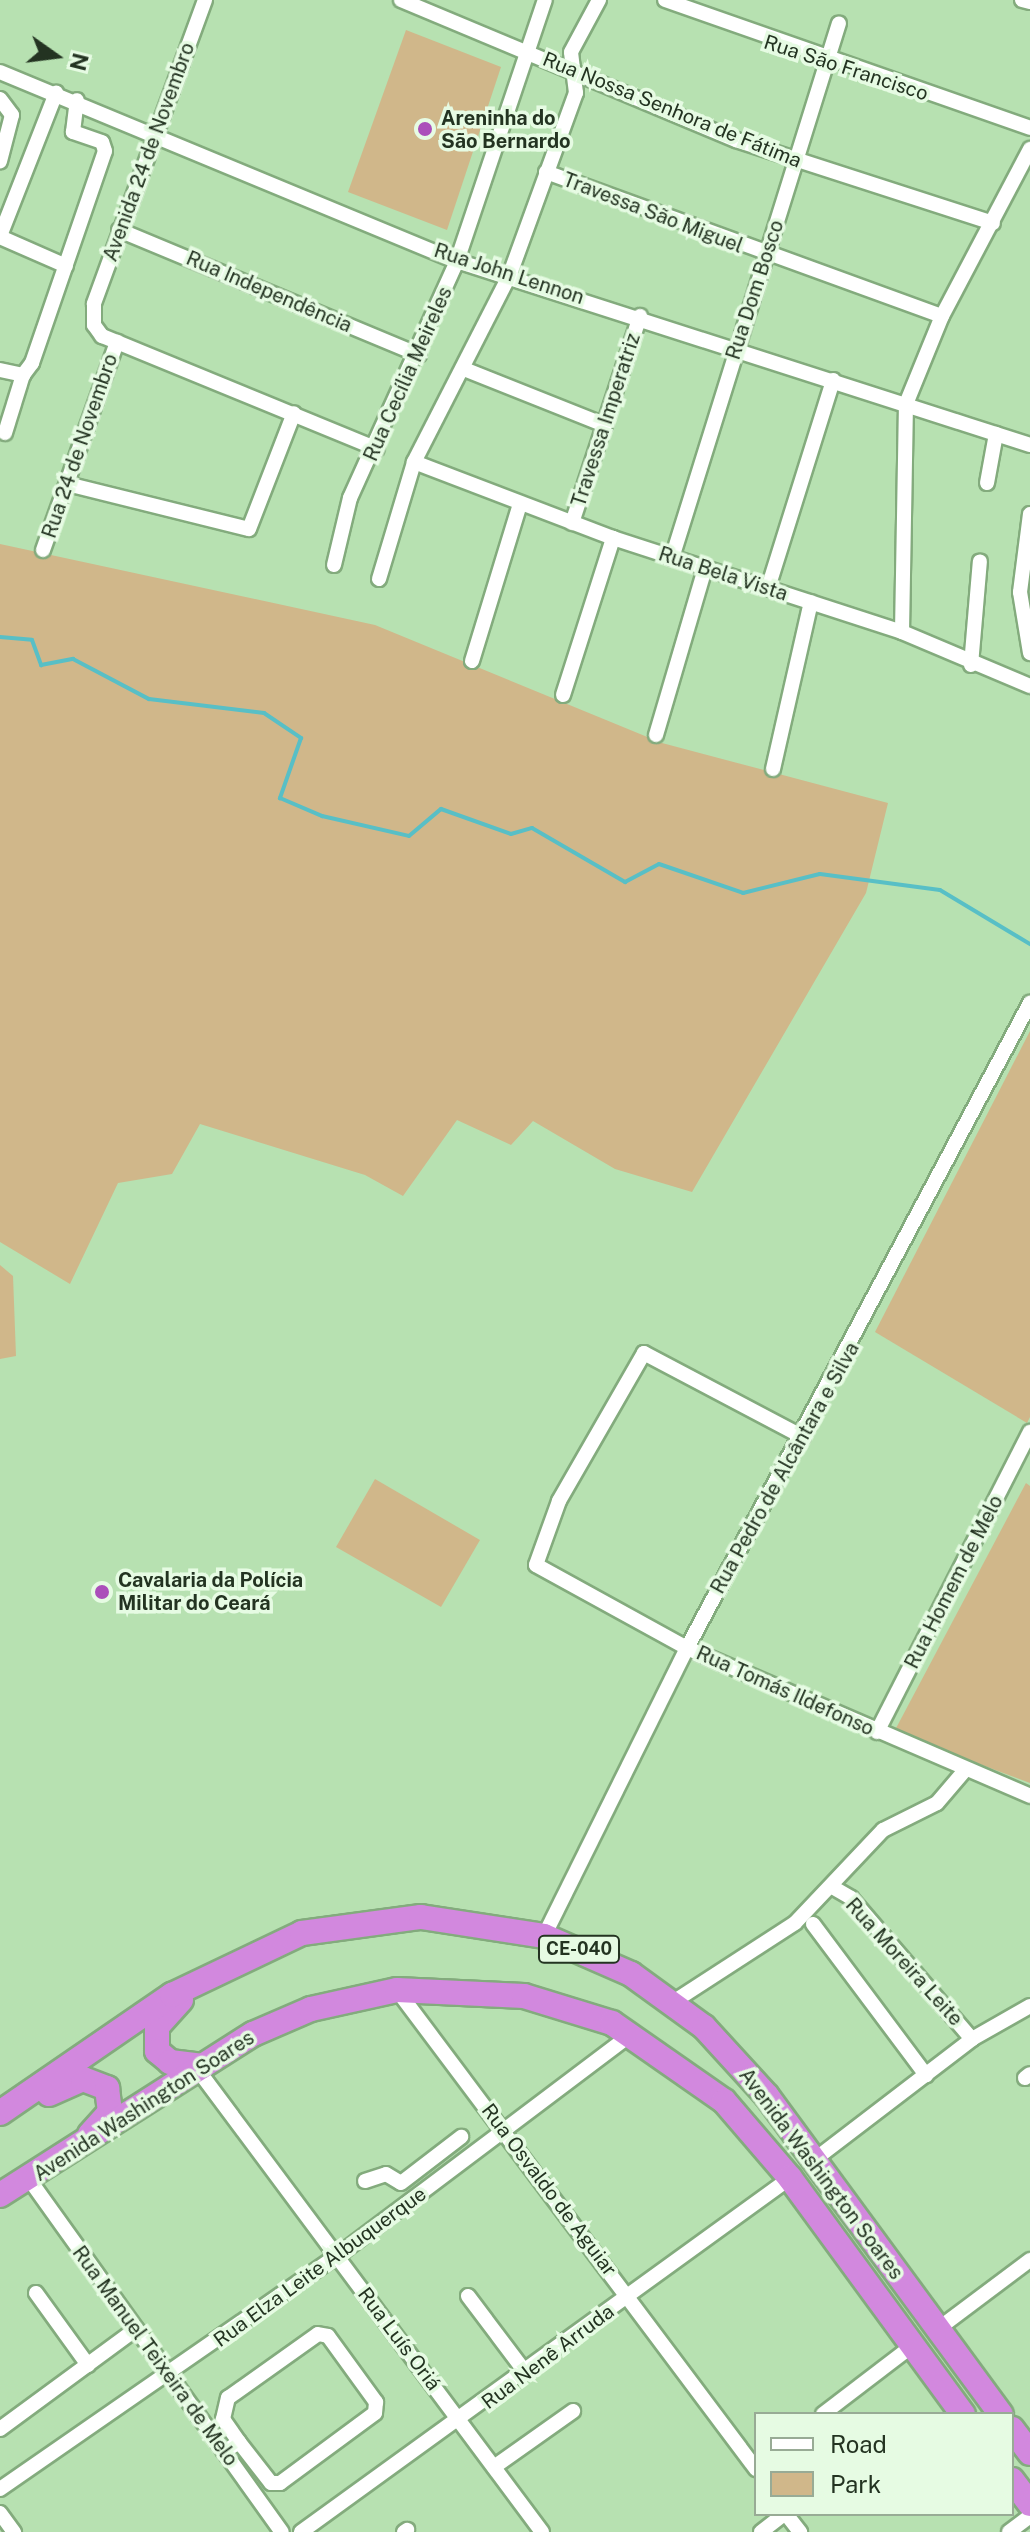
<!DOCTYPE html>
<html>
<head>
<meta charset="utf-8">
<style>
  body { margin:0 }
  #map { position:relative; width:1030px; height:2532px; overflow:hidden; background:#b7e1b1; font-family:"Public Sans",sans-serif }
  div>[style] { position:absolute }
  .green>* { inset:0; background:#d0b78a }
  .stream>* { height:4px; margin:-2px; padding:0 2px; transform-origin:2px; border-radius:2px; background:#58bfc6 }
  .roads { filter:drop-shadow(2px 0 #83ab7d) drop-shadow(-2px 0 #83ab7d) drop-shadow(0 2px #83ab7d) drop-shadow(0 -2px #83ab7d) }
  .minor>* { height:14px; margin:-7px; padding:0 7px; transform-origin:7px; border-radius:7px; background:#fff }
  .trunk>* { height:24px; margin:-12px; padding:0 12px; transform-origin:12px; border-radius:12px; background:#d288de }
  .dots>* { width:22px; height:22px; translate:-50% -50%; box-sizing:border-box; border:4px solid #e6fbe3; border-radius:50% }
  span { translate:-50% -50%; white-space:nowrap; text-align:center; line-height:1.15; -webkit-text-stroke:7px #e6fbe3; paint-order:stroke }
  .shield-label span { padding:2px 6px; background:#e6fbe3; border:2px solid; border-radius:6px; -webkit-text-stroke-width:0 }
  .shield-label { font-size:18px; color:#233321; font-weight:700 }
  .street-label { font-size:20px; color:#233321 }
  .poi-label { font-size:20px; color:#233321; font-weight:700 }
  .left { translate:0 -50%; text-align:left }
  .legend { position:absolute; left:754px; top:2412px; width:260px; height:104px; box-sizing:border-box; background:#e6fbe3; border:2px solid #98ab95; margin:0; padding:10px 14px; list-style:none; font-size:24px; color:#233321 }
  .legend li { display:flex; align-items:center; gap:16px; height:40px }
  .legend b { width:40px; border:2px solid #98ab95 }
  .north { position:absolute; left:16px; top:16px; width:80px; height:80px; -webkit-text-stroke:6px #e6fbe3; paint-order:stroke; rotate:104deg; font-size:22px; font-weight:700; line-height:32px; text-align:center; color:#233321 }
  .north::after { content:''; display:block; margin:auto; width:28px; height:36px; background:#233321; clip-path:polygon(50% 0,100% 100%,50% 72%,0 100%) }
</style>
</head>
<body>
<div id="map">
  <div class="green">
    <div style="clip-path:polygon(406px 30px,501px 67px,447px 230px,348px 192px)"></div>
    <div style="clip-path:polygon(0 544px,375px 625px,662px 743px,888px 803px,866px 893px,692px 1192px,615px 1169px,533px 1121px,511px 1145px,457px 1120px,403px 1196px,365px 1175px,200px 1124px,172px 1174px,118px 1183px,70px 1284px,0 1242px)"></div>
    <div style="clip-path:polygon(1030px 1031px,1030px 1417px,1027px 1423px,875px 1332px)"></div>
    <div style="clip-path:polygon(0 1265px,13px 1276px,16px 1356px,0 1359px)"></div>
    <div style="clip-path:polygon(375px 1479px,480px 1540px,441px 1607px,336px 1547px)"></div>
    <div style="clip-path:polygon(1026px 1483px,1030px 1486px,1030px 1783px,894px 1732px)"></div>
  </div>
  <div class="stream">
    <div style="left:0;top:637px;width:32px;rotate:5deg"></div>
    <div style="left:32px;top:640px;width:27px;rotate:70deg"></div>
    <div style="left:41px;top:665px;width:33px;rotate:-11deg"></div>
    <div style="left:73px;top:659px;width:86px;rotate:27.8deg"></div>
    <div style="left:149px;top:699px;width:116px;rotate:6.9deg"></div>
    <div style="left:264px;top:713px;width:45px;rotate:34deg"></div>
    <div style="left:301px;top:738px;width:64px;rotate:109.3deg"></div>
    <div style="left:280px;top:798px;width:46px;rotate:23.2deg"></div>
    <div style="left:322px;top:816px;width:89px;rotate:12.9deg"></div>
    <div style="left:409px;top:836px;width:42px;rotate:-40.2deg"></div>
    <div style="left:441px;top:809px;width:74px;rotate:19.7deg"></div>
    <div style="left:511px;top:834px;width:22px;rotate:-16deg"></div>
    <div style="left:532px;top:828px;width:108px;rotate:30.1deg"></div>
    <div style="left:625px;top:882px;width:38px;rotate:-28deg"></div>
    <div style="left:659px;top:864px;width:89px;rotate:19deg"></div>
    <div style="left:743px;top:893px;width:79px;rotate:-13.9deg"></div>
    <div style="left:820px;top:874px;width:121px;rotate:7.6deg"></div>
    <div style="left:940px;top:890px;width:105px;rotate:31deg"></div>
  </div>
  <div class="roads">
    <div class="minor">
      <div style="left:205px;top:0;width:324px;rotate:110.1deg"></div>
      <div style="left:94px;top:304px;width:21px;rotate:90deg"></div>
      <div style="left:94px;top:325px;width:14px;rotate:54deg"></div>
      <div style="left:102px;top:336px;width:297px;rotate:22.3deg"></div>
      <div style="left:401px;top:0;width:363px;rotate:22.7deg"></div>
      <div style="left:736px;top:140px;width:270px;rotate:17.9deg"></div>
      <div style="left:665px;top:0;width:387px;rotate:19.3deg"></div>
      <div style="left:1022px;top:0;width:8px;rotate:14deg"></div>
      <div style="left:0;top:72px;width:495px;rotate:22.5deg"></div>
      <div style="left:457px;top:261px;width:602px;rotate:17.8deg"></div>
      <div style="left:0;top:99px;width:20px;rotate:53deg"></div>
      <div style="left:12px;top:115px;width:48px;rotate:104.6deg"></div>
      <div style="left:546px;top:172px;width:421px;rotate:20deg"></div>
      <div style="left:119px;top:230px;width:325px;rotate:22.6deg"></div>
      <div style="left:0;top:236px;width:154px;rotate:-68.6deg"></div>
      <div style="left:0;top:237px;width:72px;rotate:23.7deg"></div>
      <div style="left:464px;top:369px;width:152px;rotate:21.7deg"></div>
      <div style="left:0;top:370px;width:24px;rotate:12deg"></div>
      <div style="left:23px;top:375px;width:15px;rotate:-53deg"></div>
      <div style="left:32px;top:363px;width:224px;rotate:-71deg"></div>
      <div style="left:105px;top:151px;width:9px;rotate:-108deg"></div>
      <div style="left:102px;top:142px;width:31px;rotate:-161deg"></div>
      <div style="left:73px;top:132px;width:32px;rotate:-83deg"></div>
      <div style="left:5px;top:433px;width:61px;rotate:-72.8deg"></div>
      <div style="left:414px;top:462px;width:213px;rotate:20.9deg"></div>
      <div style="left:613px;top:538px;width:304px;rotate:18deg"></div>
      <div style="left:902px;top:632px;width:139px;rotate:22.9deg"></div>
      <div style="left:987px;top:483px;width:50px;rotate:-79.6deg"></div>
      <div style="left:67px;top:484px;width:187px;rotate:13.9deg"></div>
      <div style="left:249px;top:529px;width:124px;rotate:-68.8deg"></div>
      <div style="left:1030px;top:514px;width:79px;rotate:97.3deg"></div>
      <div style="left:1020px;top:592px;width:62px;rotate:80.7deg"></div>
      <div style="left:572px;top:523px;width:218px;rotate:-71.8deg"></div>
      <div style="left:43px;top:550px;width:221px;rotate:-70.4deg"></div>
      <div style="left:672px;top:558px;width:560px;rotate:-72.66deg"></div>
      <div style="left:334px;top:565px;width:69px;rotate:-76.6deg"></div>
      <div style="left:350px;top:498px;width:260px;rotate:-65.7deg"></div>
      <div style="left:457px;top:261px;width:275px;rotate:-71.4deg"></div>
      <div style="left:379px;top:579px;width:122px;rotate:-73.3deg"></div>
      <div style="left:414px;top:462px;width:211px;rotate:-62.9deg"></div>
      <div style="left:510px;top:274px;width:193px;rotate:-70deg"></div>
      <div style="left:576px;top:93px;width:41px;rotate:-97deg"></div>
      <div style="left:571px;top:52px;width:59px;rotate:-61.7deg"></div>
      <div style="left:768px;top:588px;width:218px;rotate:-72.6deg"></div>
      <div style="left:902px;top:632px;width:228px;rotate:-89deg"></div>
      <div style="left:906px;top:404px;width:95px;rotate:-67.8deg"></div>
      <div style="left:942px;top:316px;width:189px;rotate:-62.2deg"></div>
      <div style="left:472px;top:661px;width:164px;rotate:-73deg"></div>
      <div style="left:971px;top:665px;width:104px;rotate:-85.1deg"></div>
      <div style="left:563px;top:695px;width:165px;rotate:-72.3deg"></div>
      <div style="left:656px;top:735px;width:174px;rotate:-73.6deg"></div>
      <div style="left:773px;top:769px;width:171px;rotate:-77.2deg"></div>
      <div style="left:803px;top:1437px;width:180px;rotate:-152.2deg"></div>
      <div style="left:644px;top:1353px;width:171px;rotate:119.9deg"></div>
      <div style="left:559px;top:1501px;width:68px;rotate:109.8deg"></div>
      <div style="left:536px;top:1565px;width:172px;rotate:28.8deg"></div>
      <div style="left:687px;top:1648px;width:374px;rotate:23.3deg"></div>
      <div style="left:877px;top:1732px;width:337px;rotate:-63deg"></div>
      <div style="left:834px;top:1888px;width:20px;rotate:30deg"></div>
      <div style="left:851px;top:1898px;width:186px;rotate:49.4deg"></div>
      <div style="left:813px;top:1924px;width:189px;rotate:53.2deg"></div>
      <div style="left:544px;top:1936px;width:322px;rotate:-63.6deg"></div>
      <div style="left:687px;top:1648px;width:731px;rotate:-62deg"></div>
      <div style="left:397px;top:1990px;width:599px;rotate:53.15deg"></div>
      <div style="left:673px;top:2002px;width:145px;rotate:-32.9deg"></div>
      <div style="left:795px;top:1923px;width:128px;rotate:-46.6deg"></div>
      <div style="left:883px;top:1830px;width:60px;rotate:-26.6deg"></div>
      <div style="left:937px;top:1803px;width:45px;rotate:-49.5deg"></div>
      <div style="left:198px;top:2070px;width:576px;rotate:53.33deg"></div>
      <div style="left:1025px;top:2078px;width:6px;rotate:-39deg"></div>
      <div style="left:814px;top:2160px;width:199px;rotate:-37.4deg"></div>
      <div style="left:972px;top:2039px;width:67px;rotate:-29.6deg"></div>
      <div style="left:29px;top:2179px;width:434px;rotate:54.4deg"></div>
      <div style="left:365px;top:2181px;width:22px;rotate:-18deg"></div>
      <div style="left:386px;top:2174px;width:17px;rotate:31deg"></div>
      <div style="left:401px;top:2183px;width:76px;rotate:-37.5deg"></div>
      <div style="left:36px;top:2293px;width:89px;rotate:54.2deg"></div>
      <div style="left:468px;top:2296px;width:96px;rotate:53deg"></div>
      <div style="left:938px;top:2329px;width:115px;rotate:-36.9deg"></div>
      <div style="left:823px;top:2414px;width:112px;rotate:-37.4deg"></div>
      <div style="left:0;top:2429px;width:169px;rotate:-36.3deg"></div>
      <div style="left:224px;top:2452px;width:18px;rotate:-34deg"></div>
      <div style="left:239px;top:2442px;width:28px;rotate:-125deg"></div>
      <div style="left:223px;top:2419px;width:22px;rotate:-77deg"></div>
      <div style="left:228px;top:2398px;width:110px;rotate:-35.4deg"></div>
      <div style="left:318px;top:2334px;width:10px;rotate:11deg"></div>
      <div style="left:328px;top:2336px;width:82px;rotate:54deg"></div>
      <div style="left:376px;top:2402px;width:11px;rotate:95deg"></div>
      <div style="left:375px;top:2413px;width:118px;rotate:143.6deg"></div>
      <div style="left:280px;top:2483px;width:9px;rotate:180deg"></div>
      <div style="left:271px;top:2483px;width:52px;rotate:-128deg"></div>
      <div style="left:494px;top:2467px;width:97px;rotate:-35.3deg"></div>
      <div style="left:0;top:2489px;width:410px;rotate:-34.7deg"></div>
      <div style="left:337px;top:2256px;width:369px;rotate:-37deg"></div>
      <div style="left:0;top:2513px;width:24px;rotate:54deg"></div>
      <div style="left:786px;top:2514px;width:23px;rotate:52deg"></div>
      <div style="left:301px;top:2532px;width:604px;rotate:-35.9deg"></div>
      <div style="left:404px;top:2532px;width:4px;rotate:-34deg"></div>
      <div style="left:761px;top:2532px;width:29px;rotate:-38deg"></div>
      <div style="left:1009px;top:2532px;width:26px;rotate:-37deg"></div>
    </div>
    <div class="trunk">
      <div style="left:181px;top:2000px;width:36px;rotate:132deg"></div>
      <div style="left:157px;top:2027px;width:24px;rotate:90deg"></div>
      <div style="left:157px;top:2051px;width:17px;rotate:40deg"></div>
      <div style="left:170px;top:2062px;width:33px;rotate:7deg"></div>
      <div style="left:49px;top:2094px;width:37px;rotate:-24deg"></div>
      <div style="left:83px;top:2079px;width:26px;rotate:21deg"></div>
      <div style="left:107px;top:2088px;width:24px;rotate:83deg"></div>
      <div style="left:110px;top:2112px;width:30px;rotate:132deg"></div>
      <div style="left:0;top:2113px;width:209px;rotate:-34.5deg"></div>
      <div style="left:172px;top:1995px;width:144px;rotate:-25.5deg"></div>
      <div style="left:302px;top:1933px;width:120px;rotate:-7.7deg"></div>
      <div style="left:421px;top:1917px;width:124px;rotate:8.8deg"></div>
      <div style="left:544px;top:1936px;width:95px;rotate:23.6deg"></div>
      <div style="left:631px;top:1974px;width:90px;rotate:36deg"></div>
      <div style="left:704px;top:2027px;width:93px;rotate:47.6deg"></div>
      <div style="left:767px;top:2096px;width:395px;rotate:53.7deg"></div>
      <div style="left:0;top:2195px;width:300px;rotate:-32.5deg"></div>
      <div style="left:253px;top:2034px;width:63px;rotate:-23.3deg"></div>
      <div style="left:311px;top:2009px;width:88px;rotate:-12.5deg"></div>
      <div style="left:397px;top:1990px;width:127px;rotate:2.7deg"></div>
      <div style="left:524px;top:1996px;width:92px;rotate:17.1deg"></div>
      <div style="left:612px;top:2023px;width:136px;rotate:34.9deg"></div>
      <div style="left:724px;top:2101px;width:101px;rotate:49.4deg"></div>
      <div style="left:790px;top:2178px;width:293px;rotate:53.8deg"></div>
      <div style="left:1012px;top:2429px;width:30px;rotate:53deg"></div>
      <div style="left:1012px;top:2480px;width:30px;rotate:53deg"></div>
    </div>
  </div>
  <div class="dots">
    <div style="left:425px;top:129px;background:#ab4fba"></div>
    <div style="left:102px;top:1592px;background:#ab4fba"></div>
  </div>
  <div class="shield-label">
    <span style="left:579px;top:1949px">CE-040</span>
  </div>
  <div class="street-label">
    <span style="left:846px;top:68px;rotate:18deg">Rua São Francisco</span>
    <span style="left:672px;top:110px;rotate:22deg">Rua Nossa Senhora de Fátima</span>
    <span style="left:149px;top:152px;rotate:-70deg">Avenida 24 de Novembro</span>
    <span style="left:653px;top:213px;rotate:21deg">Travessa São Miguel</span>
    <span style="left:509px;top:274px;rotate:18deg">Rua John Lennon</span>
    <span style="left:755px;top:290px;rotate:-72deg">Rua Dom Bosco</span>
    <span style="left:269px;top:292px;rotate:23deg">Rua Independência</span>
    <span style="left:408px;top:374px;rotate:-66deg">Rua Cecília Meireles</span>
    <span style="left:606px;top:420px;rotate:-72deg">Travessa Imperatriz</span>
    <span style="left:80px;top:446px;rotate:-71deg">Rua 24 de Novembro</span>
    <span style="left:723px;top:574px;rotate:18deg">Rua Bela Vista</span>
    <span style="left:785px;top:1468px;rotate:-61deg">Rua Pedro de Alcântara e Silva</span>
    <span style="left:954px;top:1582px;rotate:-63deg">Rua Homem de Melo</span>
    <span style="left:785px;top:1691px;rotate:24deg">Rua Tomás Ildefonso</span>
    <span style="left:904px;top:1962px;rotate:48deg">Rua Moreira Leite</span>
    <span style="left:144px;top:2106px;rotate:-33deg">Avenida Washington Soares</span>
    <span style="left:821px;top:2174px;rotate:53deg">Avenida Washington Soares</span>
    <span style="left:549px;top:2190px;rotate:53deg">Rua Osvaldo de Aguiar</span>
    <span style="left:320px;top:2267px;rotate:-36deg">Rua Elza Leite Albuquerque</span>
    <span style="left:399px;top:2339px;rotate:53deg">Rua Luís Oriá</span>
    <span style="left:155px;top:2356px;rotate:54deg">Rua Manuel Teixeira de Melo</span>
    <span style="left:548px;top:2357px;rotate:-37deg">Rua Nenê Arruda</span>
  </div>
  <div class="poi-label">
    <span class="left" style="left:441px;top:130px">Areninha do<br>São Bernardo</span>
    <span class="left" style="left:118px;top:1592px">Cavalaria da Polícia<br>Militar do Ceará</span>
  </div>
  <ul class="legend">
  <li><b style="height:10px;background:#fff"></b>Road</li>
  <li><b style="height:22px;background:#d0b78a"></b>Park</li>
  </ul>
  <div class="north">N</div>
</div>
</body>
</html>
